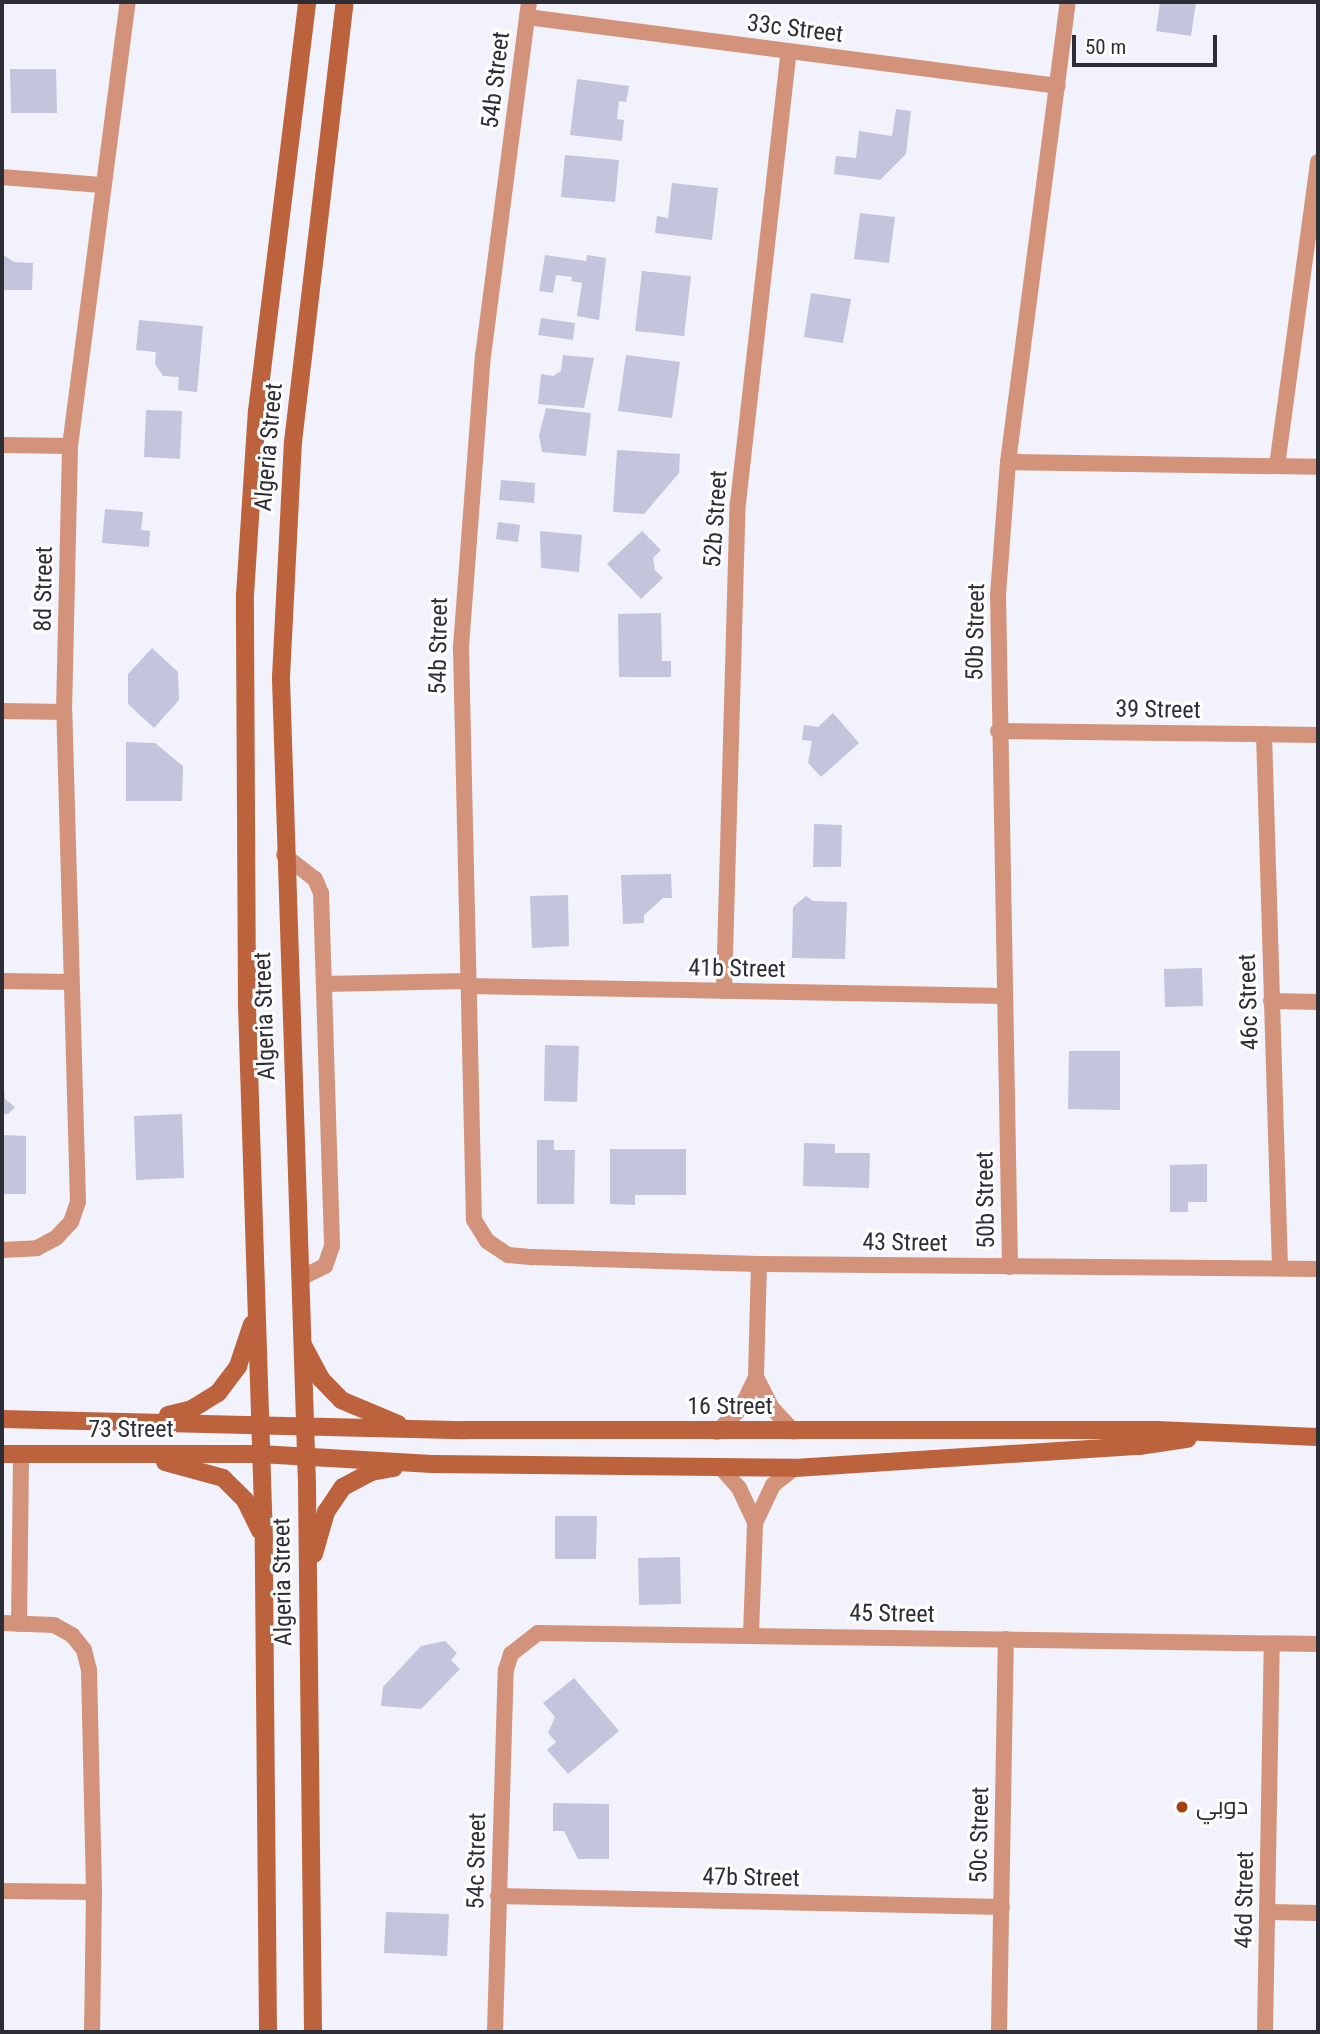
<!DOCTYPE html>
<html>
<head>
<meta charset="utf-8">
<style>
  body { margin:0 }
  #map { position:relative; width:1320px; height:2034px; overflow:hidden; background:#f1f2fb; font-family:"Roboto Condensed",Cairo,sans-serif }
  div>[style] { position:absolute }
  .building>* { inset:0; background:#c3c5dc }
  .street>* { height:16px; margin:-8px; padding:0 8px; transform-origin:8px; border-radius:8px; background:#d2937a }
  .secondary>* { height:18px; margin:-9px; padding:0 9px; transform-origin:9px; border-radius:9px; background:#bc623c }
  .dots>* { width:19px; height:19px; translate:-50% -50%; box-sizing:border-box; border:4px solid #fff; border-radius:50% }
  span { translate:-50% -50%; white-space:nowrap; text-align:center; line-height:1.15; -webkit-text-stroke:6px #fff; paint-order:stroke }
  .street-label { font-size:24px; color:#2d2d36 }
  .poi-label { font-size:24px; color:#2d2d36 }
  .left { translate:0 -50%; text-align:left }
  .frame { position:absolute; inset:0; border:4px solid #2d2d36; pointer-events:none }
  .scale { position:absolute; left:1072px; top:35px; width:145px; height:32px; box-sizing:border-box; border:4px solid #2d2d36; border-top:0; padding-left:9px; font-size:21px; line-height:24px; white-space:nowrap; color:#2d2d36; -webkit-text-stroke:5px #fff; paint-order:stroke }
</style>
</head>
<body>
<div id="map">
  <div class="building">
    <div style="clip-path:polygon(1160px 2px,1196px 2px,1191px 36px,1156px 31px)"></div>
    <div style="clip-path:polygon(10px 69px,56px 69px,57px 113px,11px 113px)"></div>
    <div style="clip-path:polygon(577px 79px,629px 86px,626px 102px,619px 101px,617px 119px,624px 120px,622px 141px,570px 135px)"></div>
    <div style="clip-path:polygon(896px 109px,911px 111px,906px 154px,880px 180px,834px 174px,836px 156px,856px 158px,859px 131px,892px 136px)"></div>
    <div style="clip-path:polygon(565px 155px,619px 160px,615px 202px,561px 197px)"></div>
    <div style="clip-path:polygon(672px 183px,718px 188px,712px 240px,655px 233px,657px 216px,668px 218px)"></div>
    <div style="clip-path:polygon(860px 213px,895px 217px,889px 263px,854px 259px)"></div>
    <div style="clip-path:polygon(2px 254px,14px 262px,33px 263px,32px 290px,2px 290px)"></div>
    <div style="clip-path:polygon(545px 255px,586px 261px,587px 255px,606px 258px,599px 320px,577px 316px,582px 283px,571px 281px,572px 277px,556px 275px,553px 293px,539px 291px)"></div>
    <div style="clip-path:polygon(642px 271px,691px 276px,684px 336px,635px 331px)"></div>
    <div style="clip-path:polygon(811px 293px,851px 299px,843px 343px,804px 337px)"></div>
    <div style="clip-path:polygon(541px 318px,575px 323px,573px 340px,538px 335px)"></div>
    <div style="clip-path:polygon(139px 320px,203px 326px,197px 392px,178px 390px,179px 377px,163px 376px,155px 364px,156px 352px,136px 350px)"></div>
    <div style="clip-path:polygon(563px 355px,594px 358px,584px 408px,538px 404px,541px 374px,553px 376px,561px 371px)"></div>
    <div style="clip-path:polygon(626px 355px,680px 362px,672px 418px,618px 411px)"></div>
    <div style="clip-path:polygon(546px 408px,591px 413px,586px 456px,542px 452px,539px 435px)"></div>
    <div style="clip-path:polygon(146px 410px,182px 411px,180px 459px,144px 457px)"></div>
    <div style="clip-path:polygon(617px 450px,680px 454px,679px 473px,644px 514px,613px 512px)"></div>
    <div style="clip-path:polygon(501px 480px,535px 483px,534px 503px,499px 500px)"></div>
    <div style="clip-path:polygon(105px 509px,143px 512px,141px 530px,150px 531px,149px 547px,102px 543px)"></div>
    <div style="clip-path:polygon(498px 522px,520px 525px,518px 542px,496px 539px)"></div>
    <div style="clip-path:polygon(540px 531px,582px 535px,579px 572px,541px 568px)"></div>
    <div style="clip-path:polygon(642px 531px,661px 550px,653px 558px,655px 570px,663px 578px,641px 599px,607px 564px)"></div>
    <div style="clip-path:polygon(661px 613px,662px 661px,671px 661px,671px 677px,619px 677px,618px 614px)"></div>
    <div style="clip-path:polygon(152px 648px,178px 672px,179px 700px,154px 728px,128px 704px,128px 674px)"></div>
    <div style="clip-path:polygon(833px 713px,859px 743px,821px 777px,808px 763px,812px 741px,802px 740px,804px 725px,818px 727px)"></div>
    <div style="clip-path:polygon(126px 742px,155px 743px,183px 766px,182px 801px,126px 801px)"></div>
    <div style="clip-path:polygon(814px 824px,842px 825px,841px 867px,813px 867px)"></div>
    <div style="clip-path:polygon(671px 874px,672px 898px,663px 898px,644px 915px,644px 923px,623px 924px,621px 875px)"></div>
    <div style="clip-path:polygon(568px 895px,569px 946px,532px 948px,530px 896px)"></div>
    <div style="clip-path:polygon(806px 896px,813px 901px,847px 902px,845px 959px,792px 958px,793px 907px)"></div>
    <div style="clip-path:polygon(1202px 968px,1203px 1006px,1165px 1007px,1164px 969px)"></div>
    <div style="clip-path:polygon(545px 1045px,579px 1046px,577px 1102px,544px 1101px)"></div>
    <div style="clip-path:polygon(1069px 1051px,1120px 1051px,1120px 1110px,1068px 1109px)"></div>
    <div style="clip-path:polygon(2px 1071px,5px 1099px,15px 1107px,8px 1114px,2px 1114px)"></div>
    <div style="clip-path:polygon(182px 1114px,184px 1178px,136px 1180px,134px 1116px)"></div>
    <div style="clip-path:polygon(2px 1135px,26px 1136px,26px 1194px,2px 1194px)"></div>
    <div style="clip-path:polygon(537px 1140px,554px 1140px,554px 1150px,575px 1150px,574px 1204px,537px 1204px)"></div>
    <div style="clip-path:polygon(804px 1143px,835px 1144px,835px 1153px,870px 1153px,869px 1188px,803px 1186px)"></div>
    <div style="clip-path:polygon(610px 1149px,686px 1149px,686px 1195px,635px 1195px,635px 1205px,610px 1204px)"></div>
    <div style="clip-path:polygon(1207px 1164px,1207px 1202px,1188px 1202px,1188px 1212px,1170px 1212px,1170px 1165px)"></div>
    <div style="clip-path:polygon(555px 1516px,597px 1516px,596px 1559px,555px 1559px)"></div>
    <div style="clip-path:polygon(680px 1557px,681px 1604px,639px 1605px,638px 1558px)"></div>
    <div style="clip-path:polygon(445px 1641px,457px 1653px,451px 1660px,460px 1669px,421px 1709px,381px 1706px,383px 1687px,421px 1646px)"></div>
    <div style="clip-path:polygon(574px 1678px,619px 1731px,568px 1774px,547px 1750px,556px 1742px,548px 1733px,555px 1717px,543px 1703px)"></div>
    <div style="clip-path:polygon(553px 1803px,609px 1804px,609px 1859px,578px 1859px,564px 1831px,553px 1831px)"></div>
    <div style="clip-path:polygon(386px 1912px,449px 1914px,447px 1956px,384px 1953px)"></div>
  </div>
  <div class="street">
    <div style="left:529px;top:2px;width:355px;rotate:97.4deg"></div>
    <div style="left:483px;top:354px;width:296px;rotate:94.3deg"></div>
    <div style="left:461px;top:649px;width:571px;rotate:88.7deg"></div>
    <div style="left:474px;top:1220px;width:25px;rotate:58deg"></div>
    <div style="left:487px;top:1241px;width:25px;rotate:34deg"></div>
    <div style="left:508px;top:1255px;width:25px;rotate:5deg"></div>
    <div style="left:533px;top:1257px;width:226px;rotate:1.8deg"></div>
    <div style="left:759px;top:1264px;width:559px;rotate:0.51deg"></div>
    <div style="left:527px;top:17px;width:535px;rotate:7.4deg"></div>
    <div style="left:2px;top:177px;width:99px;rotate:4.6deg"></div>
    <div style="left:2px;top:445px;width:68px;rotate:0.8deg"></div>
    <div style="left:1008px;top:462px;width:310px;rotate:0.9deg"></div>
    <div style="left:1277px;top:466px;width:307px;rotate:-82.3deg"></div>
    <div style="left:2px;top:711px;width:62px;rotate:0.9deg"></div>
    <div style="left:998px;top:731px;width:320px;rotate:0.7deg"></div>
    <div style="left:1264px;top:734px;width:534px;rotate:88.28deg"></div>
    <div style="left:284px;top:855px;width:39px;rotate:38deg"></div>
    <div style="left:315px;top:879px;width:15px;rotate:67deg"></div>
    <div style="left:321px;top:893px;width:353px;rotate:88.2deg"></div>
    <div style="left:332px;top:1246px;width:21px;rotate:109deg"></div>
    <div style="left:325px;top:1266px;width:28px;rotate:154deg"></div>
    <div style="left:2px;top:981px;width:68px;rotate:0.8deg"></div>
    <div style="left:324px;top:984px;width:144px;rotate:-1.2deg"></div>
    <div style="left:468px;top:986px;width:536px;rotate:1.07deg"></div>
    <div style="left:724px;top:991px;width:488px;rotate:-88.4deg"></div>
    <div style="left:738px;top:503px;width:455px;rotate:-83.6deg"></div>
    <div style="left:1271px;top:1001px;width:47px;rotate:1.2deg"></div>
    <div style="left:2px;top:1250px;width:35px;rotate:-3deg"></div>
    <div style="left:37px;top:1248px;width:21px;rotate:-28deg"></div>
    <div style="left:56px;top:1238px;width:22px;rotate:-47deg"></div>
    <div style="left:71px;top:1222px;width:21px;rotate:-71deg"></div>
    <div style="left:78px;top:1202px;width:490px;rotate:-91.6deg"></div>
    <div style="left:64px;top:712px;width:266px;rotate:-88.7deg"></div>
    <div style="left:70px;top:446px;width:448px;rotate:-82.6deg"></div>
    <div style="left:1010px;top:1267px;width:672px;rotate:-91.02deg"></div>
    <div style="left:998px;top:595px;width:133px;rotate:-85.7deg"></div>
    <div style="left:1008px;top:462px;width:464px;rotate:-82.6deg"></div>
    <div style="left:756px;top:1377px;width:34px;rotate:63deg"></div>
    <div style="left:771px;top:1407px;width:34px;rotate:47deg"></div>
    <div style="left:717px;top:1432px;width:34px;rotate:-45deg"></div>
    <div style="left:741px;top:1408px;width:34px;rotate:-64deg"></div>
    <div style="left:756px;top:1377px;width:113px;rotate:-88.5deg"></div>
    <div style="left:722px;top:1469px;width:25px;rotate:48deg"></div>
    <div style="left:739px;top:1488px;width:38px;rotate:65deg"></div>
    <div style="left:2px;top:1623px;width:52px;rotate:2.2deg"></div>
    <div style="left:54px;top:1625px;width:21px;rotate:29deg"></div>
    <div style="left:72px;top:1635px;width:19px;rotate:51deg"></div>
    <div style="left:84px;top:1650px;width:21px;rotate:76deg"></div>
    <div style="left:89px;top:1670px;width:222px;rotate:88.7deg"></div>
    <div style="left:94px;top:1892px;width:140px;rotate:90.8deg"></div>
    <div style="left:19px;top:1624px;width:170px;rotate:-89.3deg"></div>
    <div style="left:751px;top:1634px;width:111px;rotate:-87.9deg"></div>
    <div style="left:755px;top:1523px;width:42px;rotate:-64.7deg"></div>
    <div style="left:773px;top:1485px;width:28px;rotate:-38deg"></div>
    <div style="left:2px;top:1891px;width:92px;rotate:0.6deg"></div>
    <div style="left:498px;top:1896px;width:504px;rotate:1.25deg"></div>
    <div style="left:1267px;top:1912px;width:51px;rotate:1.1deg"></div>
    <div style="left:495px;top:2032px;width:362px;rotate:-88.3deg"></div>
    <div style="left:506px;top:1670px;width:17px;rotate:-73deg"></div>
    <div style="left:511px;top:1654px;width:34px;rotate:-38deg"></div>
    <div style="left:538px;top:1633px;width:780px;rotate:0.81deg"></div>
    <div style="left:999px;top:2032px;width:393px;rotate:-89deg"></div>
    <div style="left:1265px;top:2032px;width:388px;rotate:-89deg"></div>
  </div>
  <div class="secondary">
    <div style="left:303px;top:1345px;width:38px;rotate:62deg"></div>
    <div style="left:321px;top:1379px;width:29px;rotate:46deg"></div>
    <div style="left:341px;top:1400px;width:62px;rotate:22.8deg"></div>
    <div style="left:168px;top:1415px;width:25px;rotate:-14deg"></div>
    <div style="left:192px;top:1409px;width:31px;rotate:-32deg"></div>
    <div style="left:218px;top:1393px;width:34px;rotate:-53deg"></div>
    <div style="left:238px;top:1366px;width:44px;rotate:-71.6deg"></div>
    <div style="left:2px;top:1419px;width:463px;rotate:1.4deg"></div>
    <div style="left:465px;top:1430px;width:692px"></div>
    <div style="left:1157px;top:1430px;width:161px;rotate:2.5deg"></div>
    <div style="left:2px;top:1454px;width:258px"></div>
    <div style="left:260px;top:1454px;width:172px;rotate:3.3deg"></div>
    <div style="left:432px;top:1464px;width:363px;rotate:0.6deg"></div>
    <div style="left:795px;top:1468px;width:345px;rotate:-3.7deg"></div>
    <div style="left:1139px;top:1446px;width:49px;rotate:-8.3deg"></div>
    <div style="left:165px;top:1462px;width:60px;rotate:15.4deg"></div>
    <div style="left:223px;top:1478px;width:31px;rotate:45deg"></div>
    <div style="left:245px;top:1500px;width:34px;rotate:64deg"></div>
    <div style="left:314px;top:1554px;width:44px;rotate:-74.1deg"></div>
    <div style="left:326px;top:1512px;width:30px;rotate:-56deg"></div>
    <div style="left:343px;top:1487px;width:32px;rotate:-28deg"></div>
    <div style="left:371px;top:1472px;width:23px;rotate:-10deg"></div>
    <div style="left:268px;top:2032px;width:492px;rotate:-90.5deg"></div>
    <div style="left:264px;top:1540px;width:535px;rotate:-91.82deg"></div>
    <div style="left:247px;top:1005px;width:410px;rotate:-90.3deg"></div>
    <div style="left:245px;top:595px;width:184px;rotate:-86.3deg"></div>
    <div style="left:257px;top:411px;width:412px;rotate:-83deg"></div>
    <div style="left:313px;top:2032px;width:548px;rotate:-90.63deg"></div>
    <div style="left:307px;top:1484px;width:807px;rotate:-91.85deg"></div>
    <div style="left:281px;top:677px;width:235px;rotate:-87.1deg"></div>
    <div style="left:293px;top:442px;width:443px;rotate:-83.3deg"></div>
  </div>
  <div class="dots">
    <div style="left:1182px;top:1807px;background:#a4400a"></div>
  </div>
  <div class="street-label">
    <span style="left:795px;top:29px;rotate:7deg">33c Street</span>
    <span style="left:496px;top:80px;rotate:-83deg">54b Street</span>
    <span style="left:269px;top:447px;rotate:-85deg">Algeria Street</span>
    <span style="left:716px;top:519px;rotate:-86deg">52b Street</span>
    <span style="left:44px;top:589px;rotate:-89deg">8d Street</span>
    <span style="left:976px;top:632px;rotate:-89deg">50b Street</span>
    <span style="left:439px;top:646px;rotate:-89deg">54b Street</span>
    <span style="left:1158px;top:710px;rotate:1deg">39 Street</span>
    <span style="left:737px;top:969px;rotate:1deg">41b Street</span>
    <span style="left:1249px;top:1002px;rotate:-92deg">46c Street</span>
    <span style="left:265px;top:1016px;rotate:-92deg">Algeria Street</span>
    <span style="left:986px;top:1200px;rotate:-91deg">50b Street</span>
    <span style="left:905px;top:1243px;rotate:1deg">43 Street</span>
    <span style="left:730px;top:1407px">16 Street</span>
    <span style="left:131px;top:1430px">73 Street</span>
    <span style="left:283px;top:1582px;rotate:-91deg">Algeria Street</span>
    <span style="left:892px;top:1614px;rotate:1deg">45 Street</span>
    <span style="left:980px;top:1835px;rotate:-89deg">50c Street</span>
    <span style="left:477px;top:1861px;rotate:-89deg">54c Street</span>
    <span style="left:751px;top:1878px;rotate:1deg">47b Street</span>
    <span style="left:1245px;top:1900px;rotate:-89deg">46d Street</span>
  </div>
  <div class="poi-label">
    <span class="left" style="left:1196px;top:1807px">دوبي</span>
  </div>
  <div class="frame"></div>
  <div class="scale">50 m</div>
</div>
</body>
</html>
